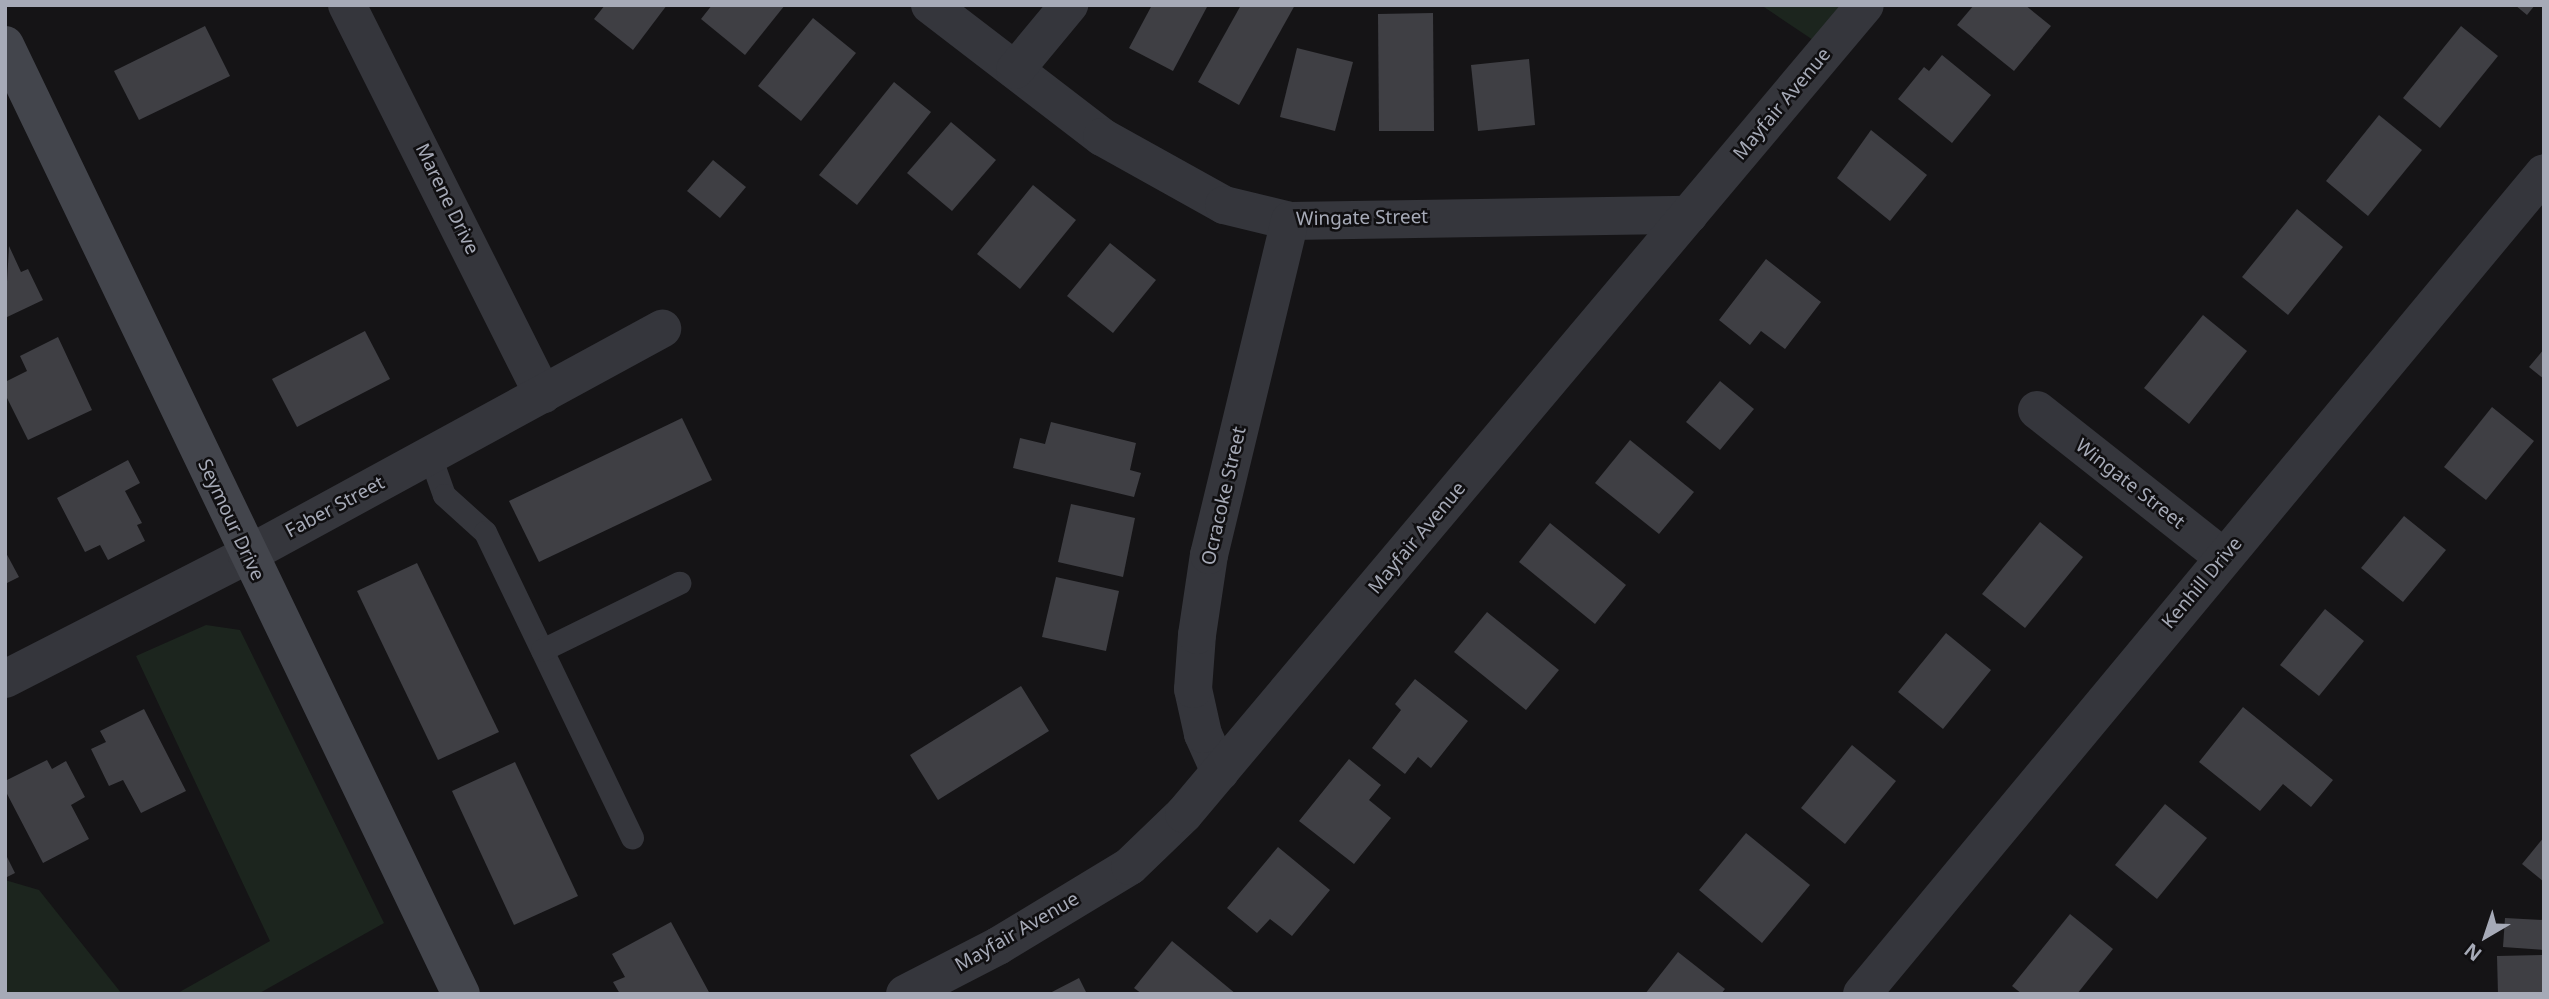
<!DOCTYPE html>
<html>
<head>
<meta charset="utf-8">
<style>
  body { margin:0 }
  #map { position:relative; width:2549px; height:999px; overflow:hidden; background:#151416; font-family:"Noto Sans",sans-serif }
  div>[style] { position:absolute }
  .green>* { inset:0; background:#1c251e }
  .building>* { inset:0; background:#3f3f44 }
  .lane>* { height:23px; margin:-11.5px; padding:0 11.5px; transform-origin:11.5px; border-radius:11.5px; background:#35363c }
  .street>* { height:38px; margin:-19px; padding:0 19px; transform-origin:19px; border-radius:19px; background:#35363c }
  .secondary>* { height:38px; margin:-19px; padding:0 19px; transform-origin:19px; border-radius:19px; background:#43454c }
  span { translate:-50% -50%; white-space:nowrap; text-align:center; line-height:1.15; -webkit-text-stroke:5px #100f11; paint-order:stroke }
  .street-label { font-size:19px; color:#a6aab7 }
  .frame { position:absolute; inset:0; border:7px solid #a6aab7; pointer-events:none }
  .north { position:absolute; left:2451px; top:901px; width:70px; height:70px; -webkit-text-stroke:5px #100f11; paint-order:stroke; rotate:219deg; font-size:19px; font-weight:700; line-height:28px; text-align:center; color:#a6aab7 }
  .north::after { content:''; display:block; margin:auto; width:24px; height:32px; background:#a6aab7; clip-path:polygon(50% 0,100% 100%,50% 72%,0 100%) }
</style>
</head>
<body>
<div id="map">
  <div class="green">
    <div style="clip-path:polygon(1761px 5px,1865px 5px,1828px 50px)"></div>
    <div style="clip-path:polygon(206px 625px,240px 630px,384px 923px,258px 994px,176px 994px,270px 941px,136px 656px)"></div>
    <div style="clip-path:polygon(5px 880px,39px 890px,122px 994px,5px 994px)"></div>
  </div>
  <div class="building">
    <div style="clip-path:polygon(605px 5px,667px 5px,633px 50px,594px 19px)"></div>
    <div style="clip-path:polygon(712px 5px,785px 5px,745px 55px,701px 19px)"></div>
    <div style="clip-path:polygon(1152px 5px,1208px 5px,1173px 71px,1129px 48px)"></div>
    <div style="clip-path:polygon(1241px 5px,1295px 5px,1239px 105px,1198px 82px)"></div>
    <div style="clip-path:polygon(1974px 5px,2025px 5px,2051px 26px,2014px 71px,1957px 25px)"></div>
    <div style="clip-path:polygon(2515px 5px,2535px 5px,2527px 15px)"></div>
    <div style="clip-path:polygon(1433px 13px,1434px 131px,1379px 131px,1378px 14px)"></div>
    <div style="clip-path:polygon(813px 18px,856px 53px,801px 121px,758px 86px)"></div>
    <div style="clip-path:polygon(205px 26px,230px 76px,139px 120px,114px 71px)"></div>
    <div style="clip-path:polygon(2461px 26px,2498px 56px,2440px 128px,2403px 98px)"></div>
    <div style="clip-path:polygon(1297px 48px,1353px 62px,1335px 131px,1280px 117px)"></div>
    <div style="clip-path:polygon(1942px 55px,1991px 95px,1952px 143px,1898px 99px,1924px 67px,1929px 71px)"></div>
    <div style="clip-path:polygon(1529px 59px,1535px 125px,1478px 131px,1471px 65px)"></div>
    <div style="clip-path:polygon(894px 82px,931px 112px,857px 205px,819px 175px)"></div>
    <div style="clip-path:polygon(2379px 115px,2422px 150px,2368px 216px,2326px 181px)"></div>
    <div style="clip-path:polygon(951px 122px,996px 160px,952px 211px,907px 173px)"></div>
    <div style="clip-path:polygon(1871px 130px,1927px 175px,1890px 221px,1837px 178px)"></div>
    <div style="clip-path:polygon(713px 160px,746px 187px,720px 218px,687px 191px)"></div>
    <div style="clip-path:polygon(1033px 185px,1076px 220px,1020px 289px,977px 254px)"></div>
    <div style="clip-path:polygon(2297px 209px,2343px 247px,2288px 315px,2242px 277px)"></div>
    <div style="clip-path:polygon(1110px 243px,1156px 280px,1113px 333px,1067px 296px)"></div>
    <div style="clip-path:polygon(9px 246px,21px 272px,28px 269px,43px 300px,5px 318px)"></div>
    <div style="clip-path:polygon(1766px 259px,1821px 302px,1785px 349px,1761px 331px,1750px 345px,1719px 320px)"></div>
    <div style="clip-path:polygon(2203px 315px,2247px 351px,2189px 424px,2144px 388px)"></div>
    <div style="clip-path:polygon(365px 331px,390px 379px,297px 427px,272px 379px)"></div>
    <div style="clip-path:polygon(58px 337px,92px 410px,28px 440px,5px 394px,5px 382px,27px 371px,20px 356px)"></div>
    <div style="clip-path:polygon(2544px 349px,2544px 379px,2529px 367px)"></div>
    <div style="clip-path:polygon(1720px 381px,1754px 409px,1720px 450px,1686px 422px)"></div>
    <div style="clip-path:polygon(2492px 407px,2534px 441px,2486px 500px,2444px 467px)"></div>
    <div style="clip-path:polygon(682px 418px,712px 480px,539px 562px,509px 501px)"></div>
    <div style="clip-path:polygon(1051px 422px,1136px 443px,1130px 470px,1141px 473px,1134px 497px,1013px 468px,1020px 438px,1045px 444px)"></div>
    <div style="clip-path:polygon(1630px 440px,1694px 492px,1659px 534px,1595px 483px)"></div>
    <div style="clip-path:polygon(128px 460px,140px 483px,125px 491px,142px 523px,137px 525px,145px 541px,108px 560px,100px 545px,85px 552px,57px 498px)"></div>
    <div style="clip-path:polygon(1071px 504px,1135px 518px,1123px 577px,1058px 562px)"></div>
    <div style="clip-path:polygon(2404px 516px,2446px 550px,2403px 602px,2361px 568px)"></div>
    <div style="clip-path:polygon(2040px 522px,2083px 557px,2025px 628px,1982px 594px)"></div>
    <div style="clip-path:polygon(1550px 523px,1626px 585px,1595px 624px,1519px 562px)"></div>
    <div style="clip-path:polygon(5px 551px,19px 577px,5px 584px)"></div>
    <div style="clip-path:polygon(417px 563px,499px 732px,438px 760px,357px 591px)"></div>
    <div style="clip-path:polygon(1056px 577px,1119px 591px,1106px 651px,1042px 637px)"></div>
    <div style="clip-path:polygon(2325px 609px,2364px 641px,2319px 696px,2280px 665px)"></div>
    <div style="clip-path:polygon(1487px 612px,1559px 670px,1526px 710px,1454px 652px)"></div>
    <div style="clip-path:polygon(1946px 633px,1991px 670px,1943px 729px,1898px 692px)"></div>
    <div style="clip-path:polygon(1415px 679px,1468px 721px,1431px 768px,1418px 757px,1405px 774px,1372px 748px,1401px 710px,1395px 704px)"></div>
    <div style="clip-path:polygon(1021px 686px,1049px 731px,938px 800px,910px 755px)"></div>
    <div style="clip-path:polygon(2243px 707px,2333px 780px,2311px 807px,2283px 784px,2260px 811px,2199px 762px)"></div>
    <div style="clip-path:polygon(144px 709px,186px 791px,141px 813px,123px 780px,109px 786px,91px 749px,106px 742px,100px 731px)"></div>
    <div style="clip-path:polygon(1852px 745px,1896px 781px,1845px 844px,1801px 808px)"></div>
    <div style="clip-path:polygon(1349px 759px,1381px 785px,1369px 800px,1391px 818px,1354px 864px,1299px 821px)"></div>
    <div style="clip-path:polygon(47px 760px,52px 769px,66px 761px,85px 797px,71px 805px,89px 839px,43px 863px,5px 790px,5px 781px)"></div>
    <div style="clip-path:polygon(515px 762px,578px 896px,514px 925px,452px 791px)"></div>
    <div style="clip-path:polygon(2165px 804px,2207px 838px,2157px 899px,2115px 865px)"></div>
    <div style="clip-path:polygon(1746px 833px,1810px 885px,1762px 943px,1699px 890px)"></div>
    <div style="clip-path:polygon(2544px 837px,2544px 882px,2522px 864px)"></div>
    <div style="clip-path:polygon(1278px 847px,1330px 890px,1292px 936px,1270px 919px,1257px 933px,1227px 908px)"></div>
    <div style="clip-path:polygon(5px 853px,15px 873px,5px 878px)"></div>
    <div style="clip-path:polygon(2070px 914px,2113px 949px,2077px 994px,2022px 994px,2012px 986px)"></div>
    <div style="clip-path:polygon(2505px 918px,2544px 920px,2544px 950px,2503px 947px)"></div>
    <div style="clip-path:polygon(671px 922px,710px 994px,620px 994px,613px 982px,625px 977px,612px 954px)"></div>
    <div style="clip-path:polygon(1172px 941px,1236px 994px,1142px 994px,1134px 988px)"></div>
    <div style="clip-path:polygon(1678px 952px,1725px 989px,1721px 994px,1645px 994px)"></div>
    <div style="clip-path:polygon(2544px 955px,2544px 994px,2498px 994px,2497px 956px)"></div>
    <div style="clip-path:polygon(1079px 978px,1087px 994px,1048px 994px)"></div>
  </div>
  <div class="lane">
    <div style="left:430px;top:456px;width:41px;rotate:70.3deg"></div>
    <div style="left:444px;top:495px;width:55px;rotate:42.1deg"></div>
    <div style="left:485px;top:532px;width:339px;rotate:64.3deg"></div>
    <div style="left:542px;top:650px;width:153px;rotate:-26.1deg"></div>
  </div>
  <div class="street">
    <div style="left:347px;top:5px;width:436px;rotate:63.3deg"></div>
    <div style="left:930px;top:5px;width:217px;rotate:37.5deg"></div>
    <div style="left:1102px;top:137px;width:140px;rotate:29.1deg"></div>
    <div style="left:1224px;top:205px;width:68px;rotate:13.6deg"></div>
    <div style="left:1290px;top:221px;width:399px;rotate:-0.9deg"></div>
    <div style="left:1015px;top:70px;width:85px;rotate:-50.3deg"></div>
    <div style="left:2037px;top:410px;width:237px;rotate:38.3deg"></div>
    <div style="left:5px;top:679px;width:272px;rotate:-27.1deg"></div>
    <div style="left:247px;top:555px;width:473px;rotate:-28.6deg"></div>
    <div style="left:1220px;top:772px;width:42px;rotate:-114.1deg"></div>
    <div style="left:1203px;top:734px;width:46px;rotate:-102.5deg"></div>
    <div style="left:1193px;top:689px;width:54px;rotate:-85.8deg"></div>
    <div style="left:1197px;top:635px;width:81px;rotate:-81.5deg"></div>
    <div style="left:1209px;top:555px;width:344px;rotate:-76.4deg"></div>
    <div style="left:905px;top:994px;width:105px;rotate:-27.3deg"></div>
    <div style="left:998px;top:946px;width:154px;rotate:-31.2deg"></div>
    <div style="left:1130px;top:866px;width:75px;rotate:-43.9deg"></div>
    <div style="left:1184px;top:814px;width:1057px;rotate:-49.91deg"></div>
    <div style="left:1862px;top:994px;width:1067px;rotate:-50.28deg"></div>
  </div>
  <div class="secondary">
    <div style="left:5px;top:45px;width:1053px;rotate:64.34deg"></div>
  </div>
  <div class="street-label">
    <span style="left:1782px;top:104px;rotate:-50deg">Mayfair Avenue</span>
    <span style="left:447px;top:199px;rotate:64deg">Marene Drive</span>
    <span style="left:1362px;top:218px;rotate:-1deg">Wingate Street</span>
    <span style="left:2130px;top:484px;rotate:38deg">Wingate Street</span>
    <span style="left:1224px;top:496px;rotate:-77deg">Ocracoke Street</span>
    <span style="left:335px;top:507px;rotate:-28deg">Faber Street</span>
    <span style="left:231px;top:520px;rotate:65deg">Seymour Drive</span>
    <span style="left:1417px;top:538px;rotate:-50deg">Mayfair Avenue</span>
    <span style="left:2202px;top:583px;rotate:-50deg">Kenhill Drive</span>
    <span style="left:1017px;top:932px;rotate:-30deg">Mayfair Avenue</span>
  </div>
  <div class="frame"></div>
  <div class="north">N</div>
</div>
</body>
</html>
